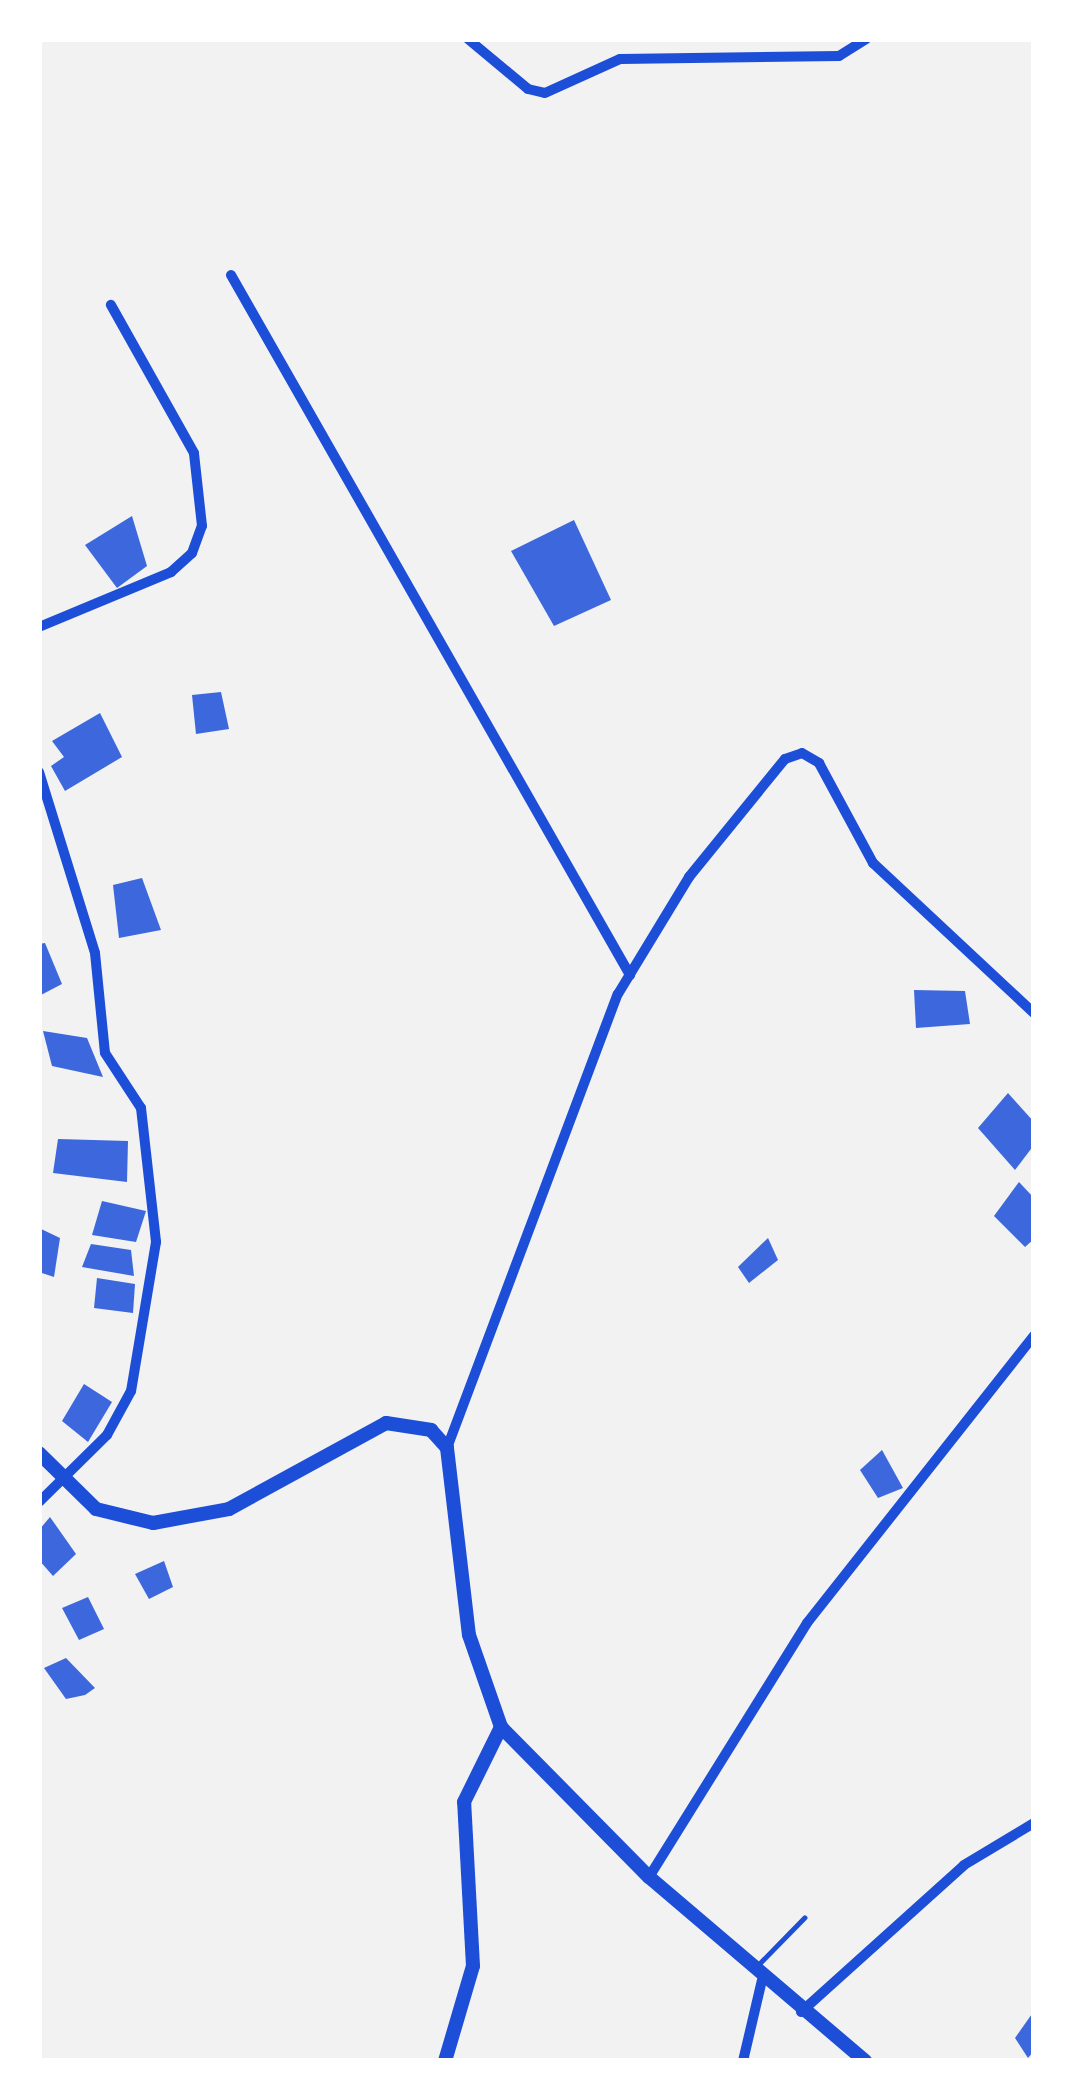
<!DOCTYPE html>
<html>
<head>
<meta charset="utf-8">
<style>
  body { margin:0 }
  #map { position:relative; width:1073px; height:2100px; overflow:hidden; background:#f2f2f2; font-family:Rubik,sans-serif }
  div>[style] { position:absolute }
  .building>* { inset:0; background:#3d67dc }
  .service>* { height:4.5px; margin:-2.25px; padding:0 2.25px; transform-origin:2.25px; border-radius:2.25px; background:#1d4ed8 }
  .minor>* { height:10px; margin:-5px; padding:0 5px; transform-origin:5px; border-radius:5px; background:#1d4ed8 }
  .tertiary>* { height:14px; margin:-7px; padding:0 7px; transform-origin:7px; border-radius:7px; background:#1d4ed8 }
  span { translate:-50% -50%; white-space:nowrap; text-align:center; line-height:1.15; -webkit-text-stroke:12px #fff; paint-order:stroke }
  .frame { position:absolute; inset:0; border:42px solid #fff; pointer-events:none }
</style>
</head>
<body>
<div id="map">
  <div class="building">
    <div style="clip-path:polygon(132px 516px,147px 566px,117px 588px,85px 545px)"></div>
    <div style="clip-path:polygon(574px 520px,611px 600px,554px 626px,511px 551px)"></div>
    <div style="clip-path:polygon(221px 692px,229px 729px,196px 734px,192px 695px)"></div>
    <div style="clip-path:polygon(100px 713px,122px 757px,65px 791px,51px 766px,64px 757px,52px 741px)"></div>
    <div style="clip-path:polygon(142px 878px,161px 930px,119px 938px,113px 885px)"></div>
    <div style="clip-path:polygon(45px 943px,62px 984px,39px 996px,39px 944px)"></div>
    <div style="clip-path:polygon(914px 990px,965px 991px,970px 1024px,916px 1028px)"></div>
    <div style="clip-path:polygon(43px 1031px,87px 1038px,103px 1077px,52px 1066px)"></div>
    <div style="clip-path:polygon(1008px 1093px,1034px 1122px,1034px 1145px,1015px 1170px,978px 1128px)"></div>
    <div style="clip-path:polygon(58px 1139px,128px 1141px,127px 1182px,53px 1173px)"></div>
    <div style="clip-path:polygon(1019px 1182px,1034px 1198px,1034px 1239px,1025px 1247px,994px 1216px)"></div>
    <div style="clip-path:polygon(102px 1201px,146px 1211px,136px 1242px,92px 1235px)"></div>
    <div style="clip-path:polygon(39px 1228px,60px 1238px,54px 1277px,39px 1272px)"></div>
    <div style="clip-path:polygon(768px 1238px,778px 1260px,749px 1283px,738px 1267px)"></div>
    <div style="clip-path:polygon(91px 1244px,131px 1250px,134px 1276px,82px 1267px)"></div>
    <div style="clip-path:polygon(97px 1278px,135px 1284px,133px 1313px,94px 1308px)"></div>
    <div style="clip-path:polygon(84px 1384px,112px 1402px,88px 1442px,62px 1421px)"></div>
    <div style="clip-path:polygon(882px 1450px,903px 1488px,878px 1498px,860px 1470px)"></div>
    <div style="clip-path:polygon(50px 1517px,76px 1554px,53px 1576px,39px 1560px,39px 1530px)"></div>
    <div style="clip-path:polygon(164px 1561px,173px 1587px,149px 1599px,135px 1574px)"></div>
    <div style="clip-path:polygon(88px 1597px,104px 1629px,79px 1640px,62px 1608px)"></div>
    <div style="clip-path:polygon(66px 1658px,95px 1688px,85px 1695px,66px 1699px,44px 1668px)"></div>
    <div style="clip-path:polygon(1034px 2011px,1034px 2051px,1028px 2058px,1015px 2038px)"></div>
  </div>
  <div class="service">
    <div style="left:756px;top:1967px;width:69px;rotate:-45.6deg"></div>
  </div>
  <div class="minor">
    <div style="left:468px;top:39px;width:78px;rotate:39.8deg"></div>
    <div style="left:528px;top:89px;width:17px;rotate:13deg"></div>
    <div style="left:545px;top:93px;width:82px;rotate:-24.4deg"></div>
    <div style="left:620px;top:59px;width:219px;rotate:-0.8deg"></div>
    <div style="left:839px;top:56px;width:32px;rotate:-32deg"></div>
    <div style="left:231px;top:275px;width:806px;rotate:60.32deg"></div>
    <div style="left:39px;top:627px;width:143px;rotate:-22.6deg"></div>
    <div style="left:171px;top:572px;width:28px;rotate:-42deg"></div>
    <div style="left:192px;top:553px;width:29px;rotate:-70deg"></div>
    <div style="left:202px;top:526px;width:73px;rotate:-96.3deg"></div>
    <div style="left:194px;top:453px;width:170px;rotate:-119.3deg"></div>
    <div style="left:39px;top:772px;width:189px;rotate:72.8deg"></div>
    <div style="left:95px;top:953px;width:100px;rotate:84.3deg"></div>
    <div style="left:105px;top:1053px;width:66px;rotate:56.8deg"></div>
    <div style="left:141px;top:1108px;width:135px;rotate:83.6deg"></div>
    <div style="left:156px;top:1242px;width:151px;rotate:99.5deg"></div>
    <div style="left:131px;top:1391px;width:50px;rotate:118.6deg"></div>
    <div style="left:107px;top:1435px;width:95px;rotate:135.4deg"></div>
    <div style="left:447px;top:1448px;width:485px;rotate:-69.4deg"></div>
    <div style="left:618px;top:994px;width:137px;rotate:-58.7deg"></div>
    <div style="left:689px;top:877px;width:152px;rotate:-50.9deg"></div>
    <div style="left:785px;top:759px;width:18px;rotate:-19deg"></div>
    <div style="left:802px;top:753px;width:20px;rotate:30deg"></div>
    <div style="left:819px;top:763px;width:114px;rotate:61.6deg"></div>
    <div style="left:873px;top:863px;width:220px;rotate:43deg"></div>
    <div style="left:649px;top:1877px;width:299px;rotate:-58.1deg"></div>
    <div style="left:807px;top:1623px;width:366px;rotate:-51.7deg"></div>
    <div style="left:801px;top:2012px;width:219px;rotate:-42deg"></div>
    <div style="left:964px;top:1865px;width:82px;rotate:-31deg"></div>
    <div style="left:743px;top:2061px;width:83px;rotate:-76.8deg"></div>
  </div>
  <div class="tertiary">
    <div style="left:39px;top:1453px;width:80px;rotate:44.5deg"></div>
    <div style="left:96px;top:1509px;width:59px;rotate:13.8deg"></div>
    <div style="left:153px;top:1523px;width:77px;rotate:-10.4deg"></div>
    <div style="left:229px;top:1509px;width:179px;rotate:-28.7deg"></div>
    <div style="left:386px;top:1423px;width:46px;rotate:8.8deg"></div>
    <div style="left:431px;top:1430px;width:24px;rotate:48deg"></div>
    <div style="left:447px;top:1448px;width:188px;rotate:83.3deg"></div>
    <div style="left:469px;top:1635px;width:97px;rotate:70.8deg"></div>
    <div style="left:501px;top:1727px;width:211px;rotate:45.4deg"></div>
    <div style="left:649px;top:1877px;width:284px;rotate:40.4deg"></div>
    <div style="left:445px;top:2061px;width:99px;rotate:-73.6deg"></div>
    <div style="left:473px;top:1966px;width:164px;rotate:-93.1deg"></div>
    <div style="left:464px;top:1802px;width:84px;rotate:-63.7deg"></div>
  </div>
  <div class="frame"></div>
</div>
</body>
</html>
